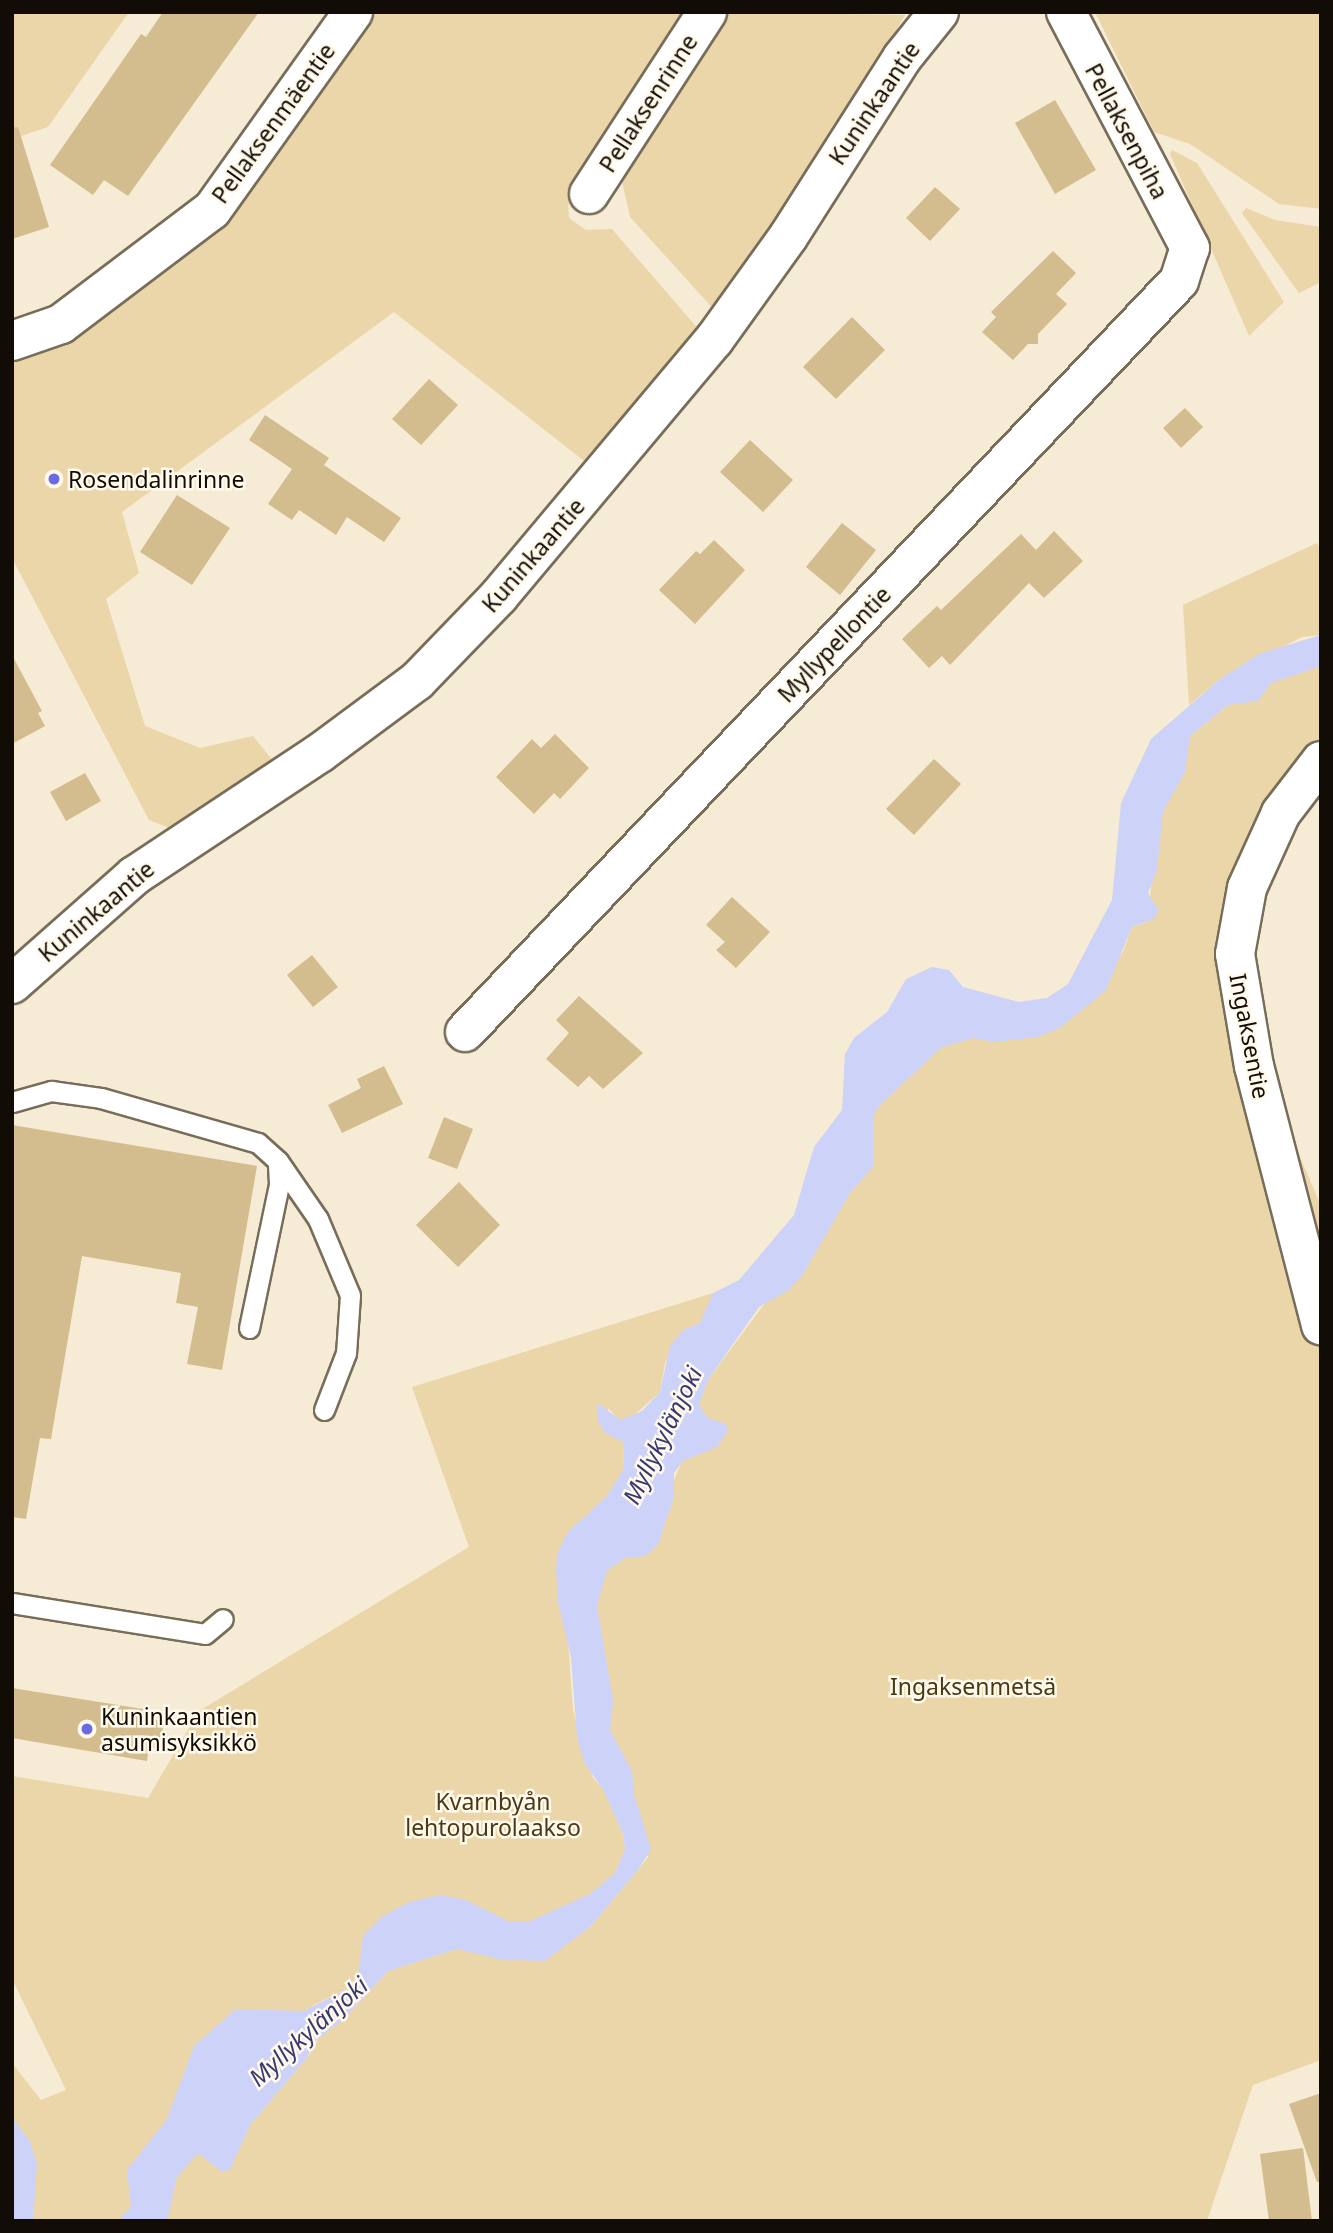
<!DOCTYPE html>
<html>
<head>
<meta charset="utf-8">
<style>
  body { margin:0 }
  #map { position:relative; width:1333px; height:2233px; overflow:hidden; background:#f6ebd4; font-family:"Noto Sans",sans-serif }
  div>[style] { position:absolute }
  .green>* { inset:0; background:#ebd6aa }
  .water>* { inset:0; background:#cdd2f8 }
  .building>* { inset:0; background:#d3bd8f }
  .roads { filter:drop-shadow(2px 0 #776d59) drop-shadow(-2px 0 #776d59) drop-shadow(0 2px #776d59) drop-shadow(0 -2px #776d59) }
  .lane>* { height:19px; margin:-9.5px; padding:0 9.5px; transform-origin:9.5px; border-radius:9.5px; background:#fff }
  .street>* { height:38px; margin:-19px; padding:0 19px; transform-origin:19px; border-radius:19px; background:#fff }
  .secondary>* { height:38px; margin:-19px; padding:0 19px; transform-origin:19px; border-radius:19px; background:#fff }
  .dots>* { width:19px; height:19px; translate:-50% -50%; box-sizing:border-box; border:4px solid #fff9eb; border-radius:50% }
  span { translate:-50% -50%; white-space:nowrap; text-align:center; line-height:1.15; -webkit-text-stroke:5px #fff9eb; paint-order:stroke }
  .street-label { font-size:23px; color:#110d06 }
  .poi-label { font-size:23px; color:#110d06 }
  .left { translate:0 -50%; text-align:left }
  .park-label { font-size:23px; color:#493914 }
  .water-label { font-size:24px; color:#383973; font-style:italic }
  .frame { position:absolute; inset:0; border:14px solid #110d06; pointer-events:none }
</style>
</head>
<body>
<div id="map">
  <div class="green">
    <div style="clip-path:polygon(12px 12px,129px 12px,48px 127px,12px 139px)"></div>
    <div style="clip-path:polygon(377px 12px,693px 12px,568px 205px,569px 218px,586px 230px,612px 229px,700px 331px,588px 464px,394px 312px,122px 512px,139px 573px,106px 599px,145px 726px,200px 748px,253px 736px,274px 762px,170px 828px,149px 820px,12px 558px,12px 360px,58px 344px,228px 219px)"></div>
    <div style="clip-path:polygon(717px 12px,905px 15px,822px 158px,718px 314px,630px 217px,620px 172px)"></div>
    <div style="clip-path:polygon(1095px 12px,1321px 12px,1321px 209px,1279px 204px,1190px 144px,1154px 132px)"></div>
    <div style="clip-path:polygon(1172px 150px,1197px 163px,1284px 302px,1249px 336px,1170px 154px)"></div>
    <div style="clip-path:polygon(1246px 208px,1275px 220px,1321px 227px,1321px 282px,1299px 293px,1242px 213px)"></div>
    <div style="clip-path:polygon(1317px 543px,1321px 551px,1321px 635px,1302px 637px,1220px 679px,1189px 705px,1183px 605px)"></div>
    <div style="clip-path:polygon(1321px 655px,1321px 738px,1288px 779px,1227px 915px,1268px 1082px,1321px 1206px,1321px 2060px,1253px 2085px,1207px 2221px,166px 2221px,168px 2182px,198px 2152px,216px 2167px,234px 2152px,250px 2125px,307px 2058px,322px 2033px,344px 2019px,388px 1971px,457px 1949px,481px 1954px,564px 1945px,591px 1926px,638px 1870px,648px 1857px,609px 1746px,597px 1605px,606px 1571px,625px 1558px,674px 1480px,701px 1416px,699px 1405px,708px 1380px,765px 1303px,861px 1122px,940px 1037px,1041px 1028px,1122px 954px,1132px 927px,1147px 922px,1160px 810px,1187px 754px,1190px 736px,1228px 705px)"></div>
    <div style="clip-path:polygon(713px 1293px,708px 1312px,700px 1323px,683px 1330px,665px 1363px,660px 1392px,631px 1418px,620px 1421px,608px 1408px,605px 1433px,623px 1441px,624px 1468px,558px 1602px,568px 1640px,573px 1710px,593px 1778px,604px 1790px,623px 1834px,625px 1849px,615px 1873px,605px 1885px,569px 1906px,530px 1921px,508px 1921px,358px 1975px,350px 1987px,312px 2006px,128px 2214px,117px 2221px,33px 2221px,34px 2209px,12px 2123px,12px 2063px,41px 2100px,66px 2090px,12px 1979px,12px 1776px,148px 1798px,199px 1711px,469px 1547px,412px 1387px)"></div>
  </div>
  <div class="water">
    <div style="clip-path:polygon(1321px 635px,1321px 666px,1271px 683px,1258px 701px,1228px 705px,1190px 736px,1185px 772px,1163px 812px,1157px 870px,1148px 893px,1159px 911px,1154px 919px,1132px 927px,1106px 990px,1060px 1028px,1038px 1037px,994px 1042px,974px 1038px,942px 1047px,880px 1105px,873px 1116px,873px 1167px,850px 1193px,802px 1276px,788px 1291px,759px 1307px,708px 1380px,699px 1405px,708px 1418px,726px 1424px,728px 1431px,717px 1447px,683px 1461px,674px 1473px,674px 1497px,658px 1545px,645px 1556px,625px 1558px,607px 1571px,597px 1605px,613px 1700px,610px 1730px,632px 1771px,634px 1794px,651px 1849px,638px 1870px,591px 1926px,545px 1961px,503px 1960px,457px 1949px,388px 1971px,344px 2019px,313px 2043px,307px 2058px,250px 2125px,230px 2170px,221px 2171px,198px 2153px,177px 2177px,167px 2221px,117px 2221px,131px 2207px,127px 2170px,167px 2119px,194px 2046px,236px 2009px,304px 2011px,350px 1987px,358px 1975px,363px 1936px,383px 1916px,409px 1902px,441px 1895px,466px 1900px,508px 1921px,530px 1921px,590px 1894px,615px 1873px,625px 1849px,623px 1834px,604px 1791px,585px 1764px,577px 1738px,571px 1657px,558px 1602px,556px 1568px,558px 1552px,568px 1532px,606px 1497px,624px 1468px,623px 1442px,605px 1433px,598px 1421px,598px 1403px,620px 1420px,642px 1411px,660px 1392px,670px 1346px,683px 1330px,700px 1323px,713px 1293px,739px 1280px,794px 1215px,814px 1147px,842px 1110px,845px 1054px,854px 1038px,887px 1012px,906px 979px,932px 967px,949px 970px,963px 987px,1019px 1002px,1047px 998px,1068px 984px,1112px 900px,1121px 803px,1151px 739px,1220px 679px,1261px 653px)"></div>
    <div style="clip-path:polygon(12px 2117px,30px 2142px,37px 2163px,33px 2221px,12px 2221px)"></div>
  </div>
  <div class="building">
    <div style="clip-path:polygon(163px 12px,259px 12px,128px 196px,104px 180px,93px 195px,50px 165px,141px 34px,146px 37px)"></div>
    <div style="clip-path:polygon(1055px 100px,1096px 170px,1055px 194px,1015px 123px)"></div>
    <div style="clip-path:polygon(18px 127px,49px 227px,12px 239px,12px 128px)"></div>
    <div style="clip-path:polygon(935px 187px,960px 209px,930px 241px,906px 218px)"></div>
    <div style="clip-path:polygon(1053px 251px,1076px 273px,1056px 294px,1067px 304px,1038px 334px,1038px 344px,1028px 344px,1013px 360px,982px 332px,996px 317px,991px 312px)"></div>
    <div style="clip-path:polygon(852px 317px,885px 350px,836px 399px,803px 367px)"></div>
    <div style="clip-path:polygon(429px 379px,458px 405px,421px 445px,392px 419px)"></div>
    <div style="clip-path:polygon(1185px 408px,1203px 427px,1181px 448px,1163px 428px)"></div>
    <div style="clip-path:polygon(265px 415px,329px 458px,324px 465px,401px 518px,384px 542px,347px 517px,336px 535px,299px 510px,292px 520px,268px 504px,292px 469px,249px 440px)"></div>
    <div style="clip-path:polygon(750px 440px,793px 480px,763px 512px,720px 472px)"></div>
    <div style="clip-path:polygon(177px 495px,230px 528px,192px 585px,140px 552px)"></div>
    <div style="clip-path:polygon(842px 523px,876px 550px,840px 595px,806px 567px)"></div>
    <div style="clip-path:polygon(1054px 531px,1083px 561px,1044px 598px,1029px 583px,950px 665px,942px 656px,929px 668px,902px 639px,937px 606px,941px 610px,1021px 534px,1036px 550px)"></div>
    <div style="clip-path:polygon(714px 540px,745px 570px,695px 624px,659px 590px,696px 551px,700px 554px)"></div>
    <div style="clip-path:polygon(12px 655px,42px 711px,38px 713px,45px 726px,12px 744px)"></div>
    <div style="clip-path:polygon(555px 734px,589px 768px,560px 799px,554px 793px,534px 814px,496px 777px,532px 739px,541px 748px)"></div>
    <div style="clip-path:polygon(934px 759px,961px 784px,914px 835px,886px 809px)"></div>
    <div style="clip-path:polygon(85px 773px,101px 801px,66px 821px,50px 792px)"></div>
    <div style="clip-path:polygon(732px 897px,770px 932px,736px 968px,716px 950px,725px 942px,706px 925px)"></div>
    <div style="clip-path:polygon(312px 955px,338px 987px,313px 1007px,287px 975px)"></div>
    <div style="clip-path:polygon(579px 996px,643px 1053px,603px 1089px,589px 1076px,578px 1087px,546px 1059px,569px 1033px,556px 1020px)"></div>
    <div style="clip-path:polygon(384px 1066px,403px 1104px,342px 1133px,328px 1105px,361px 1088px,357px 1079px)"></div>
    <div style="clip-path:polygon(444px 1117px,473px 1129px,457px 1169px,428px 1158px)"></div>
    <div style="clip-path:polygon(12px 1125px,257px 1166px,222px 1370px,187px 1364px,198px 1307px,176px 1303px,181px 1273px,82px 1256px,51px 1439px,40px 1438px,26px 1519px,12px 1517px)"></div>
    <div style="clip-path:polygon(459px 1182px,500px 1225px,458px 1267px,416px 1225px)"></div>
    <div style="clip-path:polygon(12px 1688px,143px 1709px,141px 1718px,164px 1721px,159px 1749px,149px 1747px,147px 1761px,12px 1738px)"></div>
    <div style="clip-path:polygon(1321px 2093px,1321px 2182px,1317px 2182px,1289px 2104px)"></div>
    <div style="clip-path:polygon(1303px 2148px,1312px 2221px,1269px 2221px,1260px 2154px)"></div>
  </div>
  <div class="roads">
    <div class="lane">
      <div style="left:12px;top:1102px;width:41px;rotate:-15.8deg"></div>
      <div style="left:51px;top:1091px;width:50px;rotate:8deg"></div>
      <div style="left:101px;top:1098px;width:163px;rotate:16deg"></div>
      <div style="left:258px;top:1143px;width:27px;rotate:42deg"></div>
      <div style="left:278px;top:1161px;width:70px;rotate:55.4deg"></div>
      <div style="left:318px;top:1219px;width:82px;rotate:67.2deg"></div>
      <div style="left:350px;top:1295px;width:58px;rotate:93.9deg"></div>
      <div style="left:346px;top:1353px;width:61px;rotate:111.1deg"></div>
      <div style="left:249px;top:1328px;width:147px;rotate:-78.2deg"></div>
      <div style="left:279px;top:1184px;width:22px;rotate:-93deg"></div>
      <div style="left:12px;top:1603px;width:195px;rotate:9.1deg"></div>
      <div style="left:205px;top:1634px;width:23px;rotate:-40deg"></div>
    </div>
    <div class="street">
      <div style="left:589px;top:194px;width:217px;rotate:-57deg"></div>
      <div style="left:12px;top:341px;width:52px;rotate:-19.1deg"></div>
      <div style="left:61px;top:324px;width:189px;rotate:-37.1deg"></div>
      <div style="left:212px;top:210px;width:243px;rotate:-54.5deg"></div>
      <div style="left:1321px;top:761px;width:66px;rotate:127.6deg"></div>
      <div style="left:1281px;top:813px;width:82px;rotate:114.4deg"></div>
      <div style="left:1247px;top:888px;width:67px;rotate:100.3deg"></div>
      <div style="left:1235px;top:954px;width:114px;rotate:80.4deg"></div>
      <div style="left:1254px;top:1066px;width:268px;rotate:75.5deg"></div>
      <div style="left:465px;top:1032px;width:1036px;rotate:-46.45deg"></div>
      <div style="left:1179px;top:281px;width:35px;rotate:-72deg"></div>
      <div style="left:1190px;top:248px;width:267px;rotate:-117.7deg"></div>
    </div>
    <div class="secondary">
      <div style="left:12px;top:984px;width:163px;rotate:-41.5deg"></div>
      <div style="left:134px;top:876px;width:223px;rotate:-33.5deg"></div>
      <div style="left:320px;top:753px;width:121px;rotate:-36.6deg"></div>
      <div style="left:417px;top:681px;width:118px;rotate:-46deg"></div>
      <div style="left:499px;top:596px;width:334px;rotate:-50deg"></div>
      <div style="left:714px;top:340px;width:127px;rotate:-54.3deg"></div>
      <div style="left:788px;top:237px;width:212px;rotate:-57.5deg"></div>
      <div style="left:902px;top:58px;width:59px;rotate:-51.2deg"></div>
    </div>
  </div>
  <div class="dots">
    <div style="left:54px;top:479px;background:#6a6ae3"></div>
    <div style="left:87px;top:1729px;background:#6a6ae3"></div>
  </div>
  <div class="street-label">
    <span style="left:648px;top:103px;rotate:-57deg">Pellaksenrinne</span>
    <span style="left:874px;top:103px;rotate:-56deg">Kuninkaantie</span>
    <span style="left:273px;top:123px;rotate:-54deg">Pellaksenmäentie</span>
    <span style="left:1127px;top:131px;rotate:62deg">Pellaksenpiha</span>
    <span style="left:533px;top:555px;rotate:-49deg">Kuninkaantie</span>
    <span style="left:834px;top:644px;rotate:-46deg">Myllypellontie</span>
    <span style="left:96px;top:911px;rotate:-40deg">Kuninkaantie</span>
    <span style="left:1250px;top:1036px;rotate:79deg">Ingaksentie</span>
  </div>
  <div class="poi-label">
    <span class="left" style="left:68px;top:479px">Rosendalinrinne</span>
    <span class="left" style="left:101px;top:1729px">Kuninkaantien<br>asumisyksikkö</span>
  </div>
  <div class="park-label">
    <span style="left:973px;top:1686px">Ingaksenmetsä</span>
    <span style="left:493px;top:1814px">Kvarnbyån<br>lehtopurolaakso</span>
  </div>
  <div class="water-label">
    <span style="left:662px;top:1435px;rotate:-64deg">Myllykylänjoki</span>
    <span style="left:308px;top:2031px;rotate:-42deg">Myllykylänjoki</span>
  </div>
  <div class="frame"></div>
</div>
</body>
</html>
